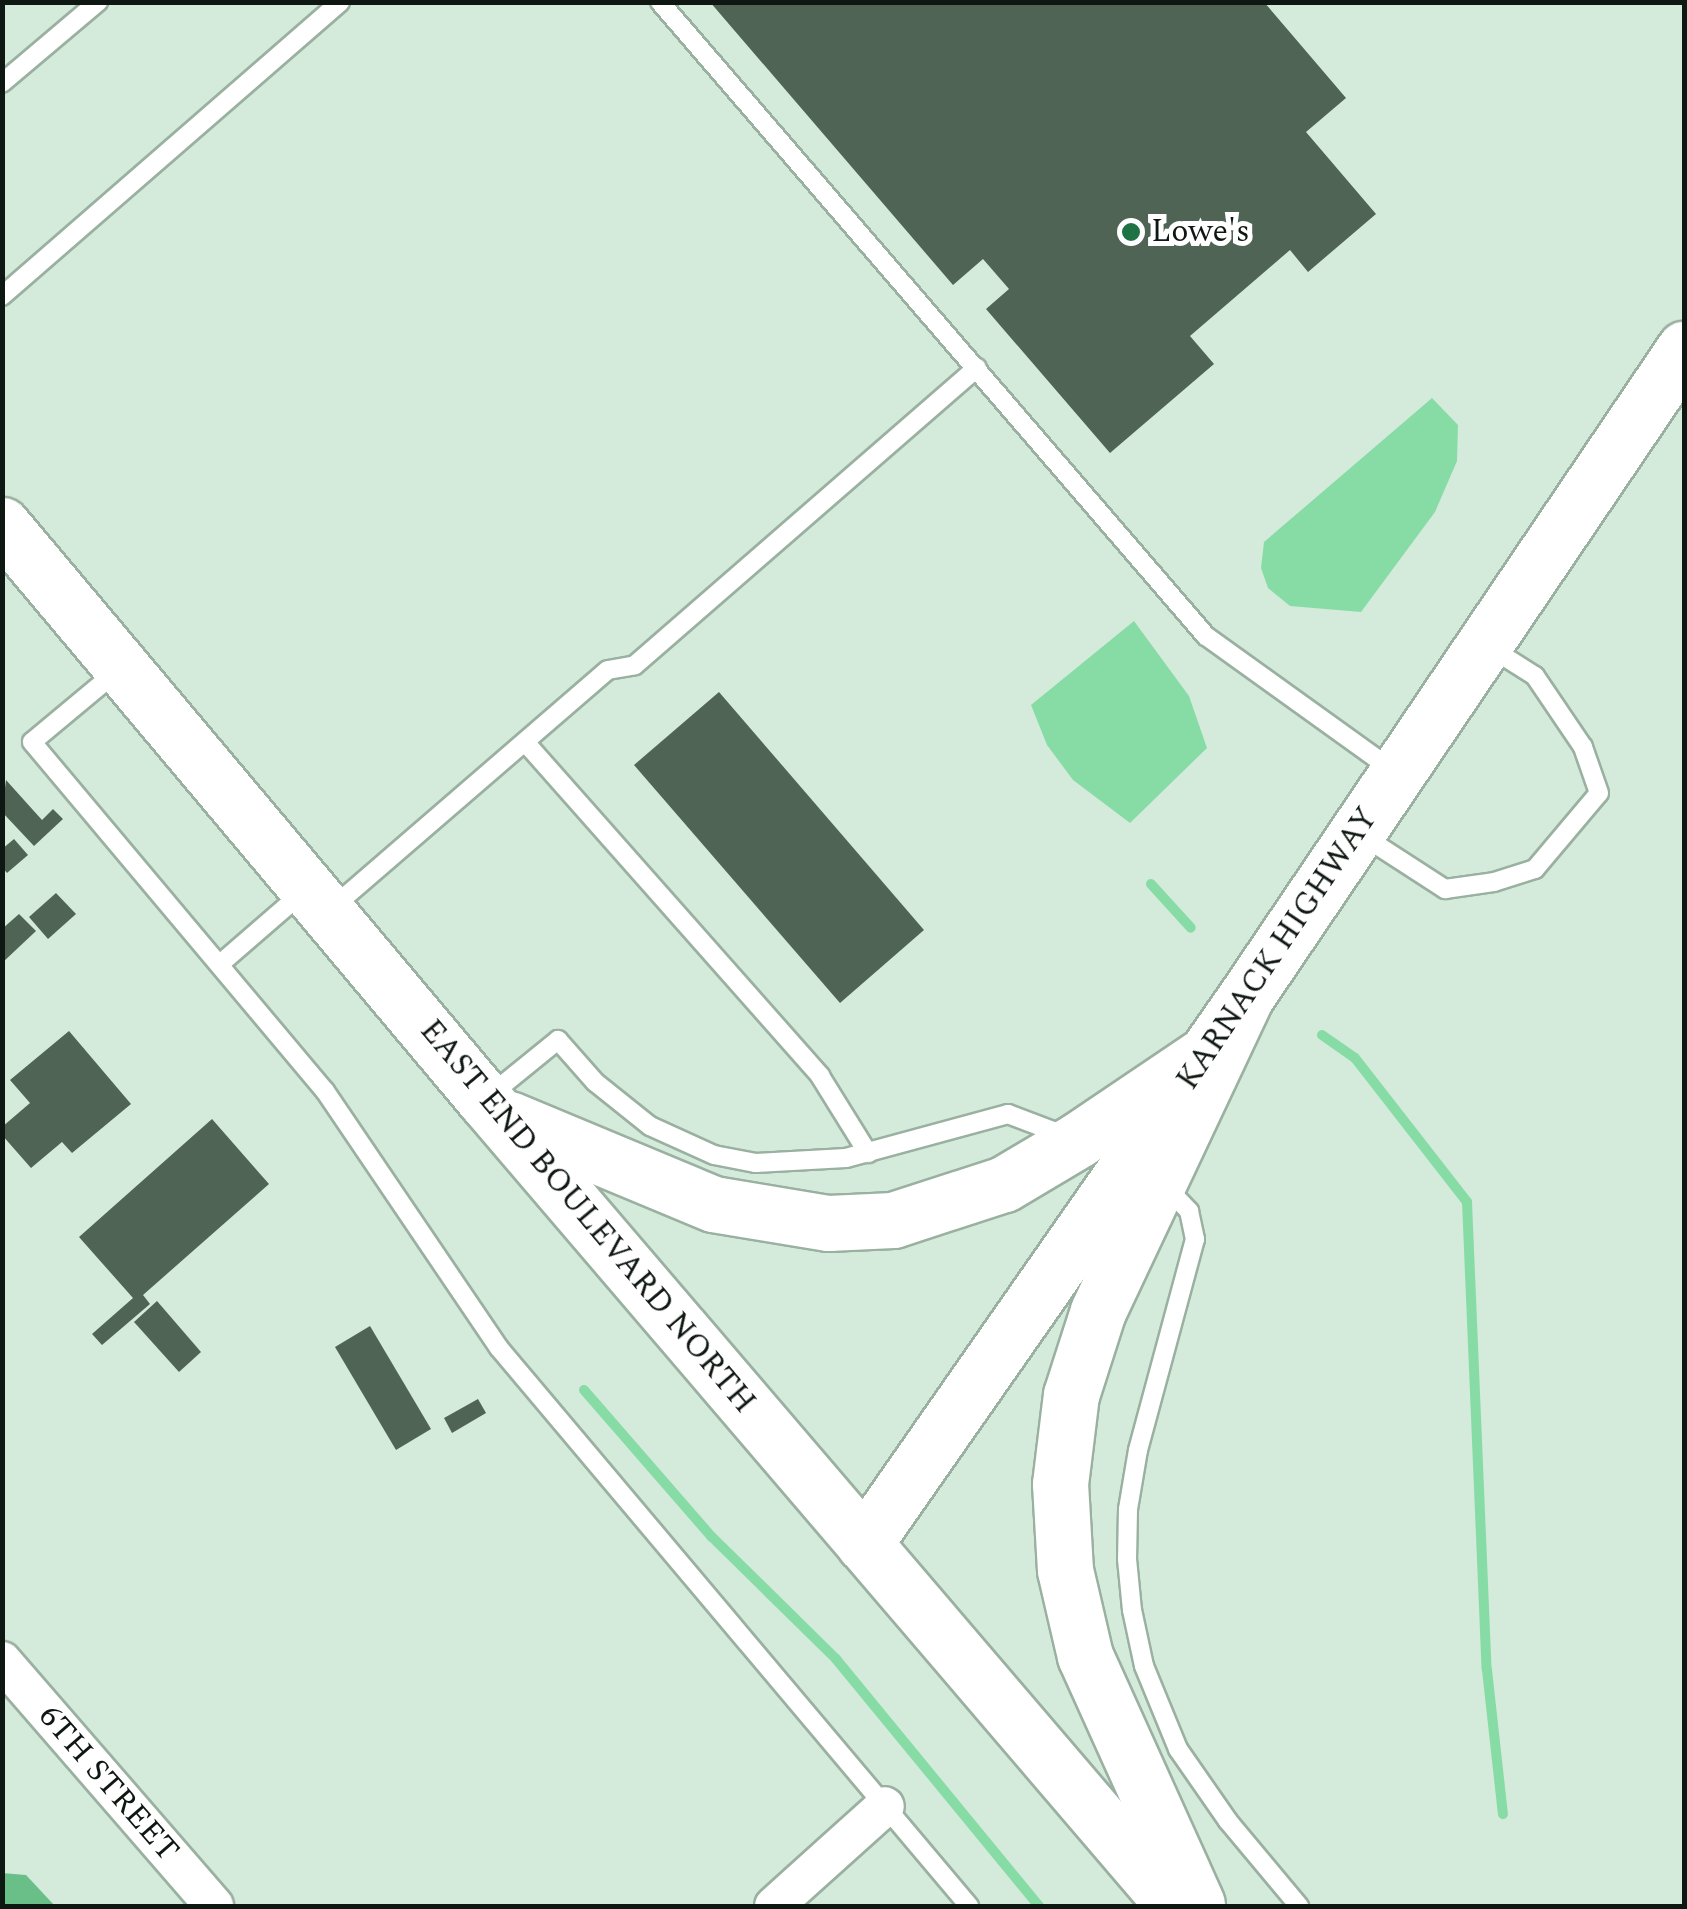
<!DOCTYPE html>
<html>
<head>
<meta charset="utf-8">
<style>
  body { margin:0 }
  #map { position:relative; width:1687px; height:1909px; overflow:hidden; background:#d4ebdb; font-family:Spectral,serif }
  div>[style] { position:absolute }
  .forest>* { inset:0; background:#6abf89 }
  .water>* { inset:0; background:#87dca5 }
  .stream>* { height:10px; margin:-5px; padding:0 5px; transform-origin:5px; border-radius:5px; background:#87dca5 }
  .building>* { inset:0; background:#506456 }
  .roads { filter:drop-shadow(2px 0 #9ab0a0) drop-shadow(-2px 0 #9ab0a0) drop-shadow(0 2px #9ab0a0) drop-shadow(0 -2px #9ab0a0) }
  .service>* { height:18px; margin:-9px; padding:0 9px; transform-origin:9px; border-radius:9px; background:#fff }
  .minor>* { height:38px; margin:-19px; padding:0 19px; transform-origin:19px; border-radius:19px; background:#fff }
  .primary>* { height:55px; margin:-27.5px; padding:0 27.5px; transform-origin:27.5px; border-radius:27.5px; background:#fff }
  .trunk>* { height:55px; margin:-27.5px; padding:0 27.5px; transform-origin:27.5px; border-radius:27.5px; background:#fff }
  .dots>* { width:28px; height:28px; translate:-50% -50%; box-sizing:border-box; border:5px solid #fff; border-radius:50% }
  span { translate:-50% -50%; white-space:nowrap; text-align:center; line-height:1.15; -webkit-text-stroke:10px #fff; paint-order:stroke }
  .poi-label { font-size:32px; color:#0f1712 }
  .left { translate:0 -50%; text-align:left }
  .street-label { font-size:32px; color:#0f1712 }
  .frame { position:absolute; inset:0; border:5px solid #0f1712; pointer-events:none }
</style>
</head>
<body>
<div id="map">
  <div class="forest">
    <div style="clip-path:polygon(2px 1873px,26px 1875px,55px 1906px,3px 1906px)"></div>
  </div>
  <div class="water">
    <div style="clip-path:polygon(1432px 398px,1458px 425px,1457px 461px,1435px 512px,1361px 612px,1290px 606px,1268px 588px,1261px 568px,1264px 542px)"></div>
    <div style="clip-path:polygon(1134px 621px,1189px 696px,1207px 748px,1130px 823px,1073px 780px,1047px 745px,1031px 705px)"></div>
  </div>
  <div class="stream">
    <div style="left:1151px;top:884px;width:59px;rotate:47.7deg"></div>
    <div style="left:1322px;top:1035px;width:40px;rotate:34.9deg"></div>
    <div style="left:1355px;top:1058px;width:182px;rotate:52.1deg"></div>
    <div style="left:1467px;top:1202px;width:468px;rotate:87.6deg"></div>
    <div style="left:1487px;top:1670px;width:145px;rotate:83.7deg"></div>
    <div style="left:584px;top:1390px;width:195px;rotate:49deg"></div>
    <div style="left:712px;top:1537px;width:174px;rotate:44.5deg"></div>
    <div style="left:836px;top:1659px;width:320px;rotate:50.6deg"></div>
  </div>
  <div class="building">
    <div style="clip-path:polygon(710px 2px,1264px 2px,1346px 98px,1306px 132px,1376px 214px,1308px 272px,1290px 250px,1190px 336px,1214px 364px,1110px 453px,986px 309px,1009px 289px,983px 259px,953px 285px)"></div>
    <div style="clip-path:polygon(719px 692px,924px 930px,840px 1003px,634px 765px)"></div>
    <div style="clip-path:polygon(6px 780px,42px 820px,53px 809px,63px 819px,34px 846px,2px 812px)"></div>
    <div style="clip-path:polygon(14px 839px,28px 855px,7px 873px,2px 867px,2px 849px)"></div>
    <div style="clip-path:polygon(56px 893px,76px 914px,48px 939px,29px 917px)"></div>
    <div style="clip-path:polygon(19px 914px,36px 931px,2px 963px,2px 929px)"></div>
    <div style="clip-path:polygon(69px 1031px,131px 1104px,72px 1153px,62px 1142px,31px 1168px,2px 1135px,2px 1127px,30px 1103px,10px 1080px)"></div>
    <div style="clip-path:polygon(212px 1119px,269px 1184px,143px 1295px,150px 1304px,102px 1345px,92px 1334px,133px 1298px,79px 1237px)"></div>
    <div style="clip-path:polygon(157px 1301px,201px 1352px,179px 1372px,134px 1322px)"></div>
    <div style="clip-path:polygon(370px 1326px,431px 1429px,396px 1450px,335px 1347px)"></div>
    <div style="clip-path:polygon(478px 1399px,486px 1413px,452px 1433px,444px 1418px)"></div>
  </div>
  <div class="roads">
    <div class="service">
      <div style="left:660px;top:2px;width:837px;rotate:49.27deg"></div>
      <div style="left:1206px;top:636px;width:228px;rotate:35.7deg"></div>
      <div style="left:2px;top:83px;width:126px;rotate:-40.2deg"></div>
      <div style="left:2px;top:296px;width:448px;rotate:-41deg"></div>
      <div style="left:116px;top:672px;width:109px;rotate:140.2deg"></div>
      <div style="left:32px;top:742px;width:456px;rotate:50deg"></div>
      <div style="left:325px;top:1091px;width:310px;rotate:55.9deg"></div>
      <div style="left:499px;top:1348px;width:730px;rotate:49.89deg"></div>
      <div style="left:525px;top:742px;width:446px;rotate:48.5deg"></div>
      <div style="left:820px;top:1076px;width:91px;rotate:58.1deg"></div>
      <div style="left:1363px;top:836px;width:98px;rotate:32.9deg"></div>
      <div style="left:1445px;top:889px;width:49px;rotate:-8.1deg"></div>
      <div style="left:1494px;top:882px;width:43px;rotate:-17.6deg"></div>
      <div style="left:1535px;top:869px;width:99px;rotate:-49.9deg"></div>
      <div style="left:1599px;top:793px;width:49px;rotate:-109.2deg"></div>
      <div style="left:1583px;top:747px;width:86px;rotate:-124.1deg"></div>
      <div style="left:1535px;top:676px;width:54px;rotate:-147.8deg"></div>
      <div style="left:332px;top:908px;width:364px;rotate:-40.8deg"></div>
      <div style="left:608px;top:670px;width:27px;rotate:-10deg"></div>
      <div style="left:635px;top:665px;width:453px;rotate:-41deg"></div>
      <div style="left:220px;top:964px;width:110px;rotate:-40.9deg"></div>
      <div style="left:489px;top:1096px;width:89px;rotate:-39.1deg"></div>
      <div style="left:558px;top:1040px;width:56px;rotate:48.6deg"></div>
      <div style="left:595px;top:1082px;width:70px;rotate:38.7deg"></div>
      <div style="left:650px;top:1126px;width:70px;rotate:24.4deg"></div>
      <div style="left:714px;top:1155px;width:43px;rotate:10.8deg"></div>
      <div style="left:756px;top:1163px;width:90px;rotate:-3.2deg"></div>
      <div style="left:846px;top:1158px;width:168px;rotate:-15.2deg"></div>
      <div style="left:1008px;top:1114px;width:62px;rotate:20.8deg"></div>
      <div style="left:1165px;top:1186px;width:35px;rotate:46deg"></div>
      <div style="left:1189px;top:1211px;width:29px;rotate:78deg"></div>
      <div style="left:1195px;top:1239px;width:219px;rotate:105.1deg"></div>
      <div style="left:1138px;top:1450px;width:60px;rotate:99.6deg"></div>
      <div style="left:1128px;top:1509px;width:50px;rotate:91.1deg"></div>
      <div style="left:1127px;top:1559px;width:51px;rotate:84.4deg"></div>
      <div style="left:1132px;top:1610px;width:57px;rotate:77.9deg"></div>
      <div style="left:1144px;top:1666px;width:90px;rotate:67.7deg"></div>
      <div style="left:1178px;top:1749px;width:88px;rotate:55.2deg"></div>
      <div style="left:1228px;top:1821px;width:111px;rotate:50.1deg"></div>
    </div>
    <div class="minor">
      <div style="left:2px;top:1661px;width:324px;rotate:49.1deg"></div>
      <div style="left:774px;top:1906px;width:149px;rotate:-42deg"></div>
    </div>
    <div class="primary">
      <div style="left:864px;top:1544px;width:666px;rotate:-55.09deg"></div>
      <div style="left:1245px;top:998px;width:784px;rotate:-55.92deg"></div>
    </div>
    <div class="trunk">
      <div style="left:2px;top:525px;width:751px;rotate:49.97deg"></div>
      <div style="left:485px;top:1100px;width:1060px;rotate:49.47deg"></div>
      <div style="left:509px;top:1119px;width:221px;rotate:22.6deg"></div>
      <div style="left:713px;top:1204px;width:117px;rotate:9.4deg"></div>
      <div style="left:828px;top:1223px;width:65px;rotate:-2.6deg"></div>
      <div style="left:893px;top:1220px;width:117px;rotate:-18deg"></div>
      <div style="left:1004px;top:1184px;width:86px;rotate:-30.7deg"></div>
      <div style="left:1078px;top:1140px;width:156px;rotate:-34deg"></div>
      <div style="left:1197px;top:1904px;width:272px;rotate:-114.3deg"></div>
      <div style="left:1085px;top:1656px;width:88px;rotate:-103.1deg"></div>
      <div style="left:1065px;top:1570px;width:86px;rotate:-93.3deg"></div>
      <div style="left:1060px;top:1484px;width:90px;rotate:-83deg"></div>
      <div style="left:1071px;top:1395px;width:88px;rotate:-72.2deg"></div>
      <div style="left:1098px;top:1311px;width:346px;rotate:-64.8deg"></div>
    </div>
  </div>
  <div class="dots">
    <div style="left:1131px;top:232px;background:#1e7244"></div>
  </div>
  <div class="poi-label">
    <span class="left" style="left:1151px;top:232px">Lowe's</span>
  </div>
  <div class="street-label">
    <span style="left:1278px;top:949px;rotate:-56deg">KARNACK HIGHWAY</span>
    <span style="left:587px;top:1217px;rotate:50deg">EAST END BOULEVARD NORTH</span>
    <span style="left:108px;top:1784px;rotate:49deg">6TH STREET</span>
  </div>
  <div class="frame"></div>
</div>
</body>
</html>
